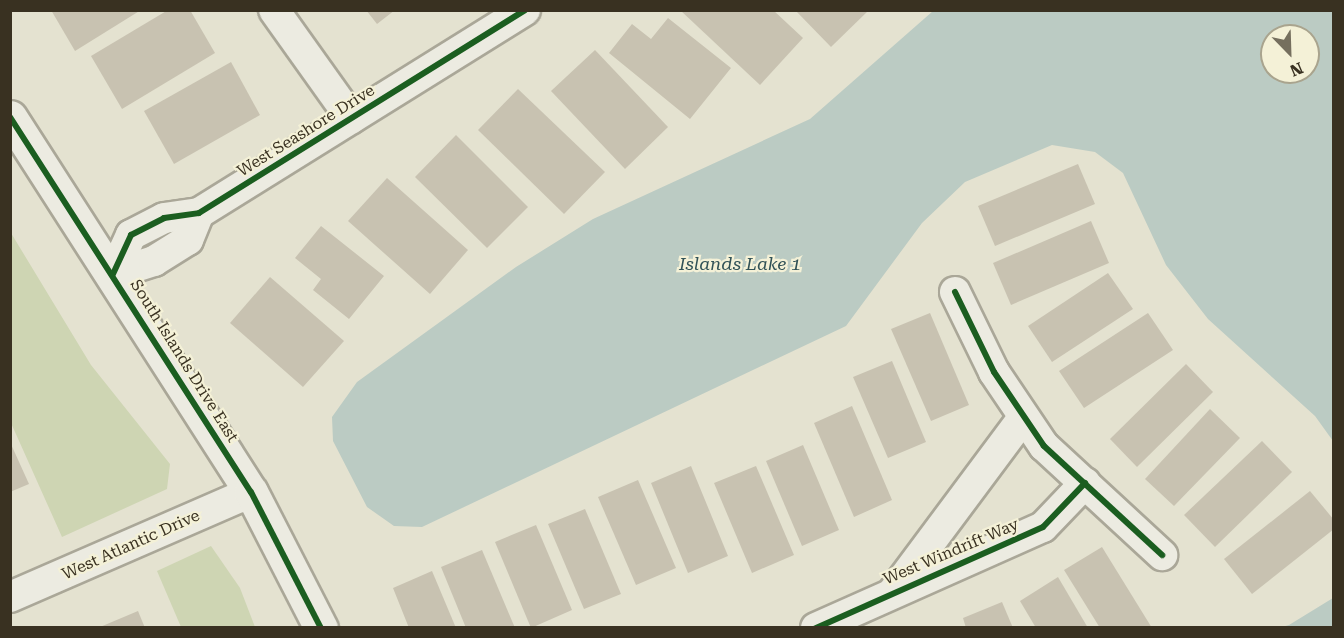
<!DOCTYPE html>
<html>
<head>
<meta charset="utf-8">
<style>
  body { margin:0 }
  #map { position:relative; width:1344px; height:638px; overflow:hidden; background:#e4e2d0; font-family:"Roboto Serif",serif }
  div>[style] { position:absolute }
  .green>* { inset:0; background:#ced5b3 }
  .water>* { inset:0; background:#bbcbc3 }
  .building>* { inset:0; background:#c8c2b1 }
  .roads { filter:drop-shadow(2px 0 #aaa798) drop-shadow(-2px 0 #aaa798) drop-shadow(0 2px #aaa798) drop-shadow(0 -2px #aaa798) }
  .minor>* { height:30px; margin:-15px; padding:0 15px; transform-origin:15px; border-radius:15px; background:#ecebe1 }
  .tertiary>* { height:33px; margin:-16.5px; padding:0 16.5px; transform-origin:16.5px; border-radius:16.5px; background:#ecebe1 }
  .cycleway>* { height:6px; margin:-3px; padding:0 3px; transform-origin:3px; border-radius:3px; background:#1b5e20 }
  span { translate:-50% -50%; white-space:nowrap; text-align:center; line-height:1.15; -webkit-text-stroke:4.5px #f4f1d7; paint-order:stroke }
  .street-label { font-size:16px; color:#393121 }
  .water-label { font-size:18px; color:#315257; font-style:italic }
  .frame { position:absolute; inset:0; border:12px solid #393121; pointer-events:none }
  .north { position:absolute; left:1260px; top:24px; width:60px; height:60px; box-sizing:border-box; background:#f4f1d7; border:2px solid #a9a48e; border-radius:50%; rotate:157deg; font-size:16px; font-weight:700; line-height:24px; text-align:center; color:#393121 }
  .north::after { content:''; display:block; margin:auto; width:21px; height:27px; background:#756f5e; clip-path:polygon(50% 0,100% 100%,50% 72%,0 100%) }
</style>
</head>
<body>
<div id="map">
  <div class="green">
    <div style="clip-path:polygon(11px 233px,91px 365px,170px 464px,167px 489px,62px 537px,11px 423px)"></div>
    <div style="clip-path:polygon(211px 546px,240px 588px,255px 627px,181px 627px,157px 571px)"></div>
  </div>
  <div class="water">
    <div style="clip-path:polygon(evenodd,933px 11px,1333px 11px,1333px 441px,1315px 416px,1208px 319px,1166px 265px,1123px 173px,1095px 152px,1052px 145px,965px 182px,922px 223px,846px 326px,422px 527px,394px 526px,367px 507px,333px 441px,332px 417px,357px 382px,516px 267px,593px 219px,810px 119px,933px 11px,1272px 36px,1308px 36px,1308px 72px,1272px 72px,1272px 36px)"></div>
    <div style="clip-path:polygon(1333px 598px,1333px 627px,1282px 627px,1289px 625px)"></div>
  </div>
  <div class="building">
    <div style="clip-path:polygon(51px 10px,141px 10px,75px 51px)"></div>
    <div style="clip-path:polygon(168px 10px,190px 10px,215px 53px,122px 109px,91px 56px)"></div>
    <div style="clip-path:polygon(366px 10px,395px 10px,377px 24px)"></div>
    <div style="clip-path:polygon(680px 10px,773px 10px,803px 38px,760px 85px)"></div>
    <div style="clip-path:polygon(795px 10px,869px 10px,831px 47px)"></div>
    <div style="clip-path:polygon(668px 18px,731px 68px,690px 119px,609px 53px,632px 24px,651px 39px)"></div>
    <div style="clip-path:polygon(595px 50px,668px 127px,625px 169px,551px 91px)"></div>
    <div style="clip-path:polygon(231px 62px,260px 115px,174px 164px,144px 111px)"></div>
    <div style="clip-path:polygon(518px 89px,605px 172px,564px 214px,478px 130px)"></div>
    <div style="clip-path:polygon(456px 135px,528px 207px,487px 248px,415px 177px)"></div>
    <div style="clip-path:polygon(1078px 164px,1095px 204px,995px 246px,978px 206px)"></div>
    <div style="clip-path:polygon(387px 178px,468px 250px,430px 294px,348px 221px)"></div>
    <div style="clip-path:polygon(1091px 221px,1109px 263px,1011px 305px,993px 263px)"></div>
    <div style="clip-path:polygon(321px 226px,384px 276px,349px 319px,313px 290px,321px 279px,295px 258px)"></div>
    <div style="clip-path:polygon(1108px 273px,1133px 309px,1052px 362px,1028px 326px)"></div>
    <div style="clip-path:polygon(270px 277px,344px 341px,303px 387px,230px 323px)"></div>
    <div style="clip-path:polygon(930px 313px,969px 405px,931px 421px,891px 329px)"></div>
    <div style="clip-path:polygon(1148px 313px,1173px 350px,1084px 408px,1059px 371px)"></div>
    <div style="clip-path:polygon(892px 361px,926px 442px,888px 458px,853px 377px)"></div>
    <div style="clip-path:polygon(1186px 364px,1213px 392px,1137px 467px,1110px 439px)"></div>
    <div style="clip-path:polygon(852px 406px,892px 500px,854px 517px,814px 423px)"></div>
    <div style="clip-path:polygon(1210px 409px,1240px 438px,1174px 506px,1145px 479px)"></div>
    <div style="clip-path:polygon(1262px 441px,1292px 472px,1215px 547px,1184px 515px)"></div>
    <div style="clip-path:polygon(10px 442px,29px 484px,10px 492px)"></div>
    <div style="clip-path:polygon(803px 445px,839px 530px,802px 546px,766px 461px)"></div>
    <div style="clip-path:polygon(691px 466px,728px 556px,688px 573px,651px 483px)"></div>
    <div style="clip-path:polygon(756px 466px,794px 555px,752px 573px,714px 483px)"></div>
    <div style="clip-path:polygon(638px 480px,676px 568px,636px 585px,598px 497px)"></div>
    <div style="clip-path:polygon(1310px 491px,1334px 520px,1334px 529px,1252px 594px,1224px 559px)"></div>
    <div style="clip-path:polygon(585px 509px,621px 594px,584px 609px,548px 524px)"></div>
    <div style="clip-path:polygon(536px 525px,572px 610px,531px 628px,495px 542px)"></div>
    <div style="clip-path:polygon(1102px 547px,1152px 628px,1100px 628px,1064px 570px)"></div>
    <div style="clip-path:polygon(482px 550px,515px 628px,466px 628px,441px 567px)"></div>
    <div style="clip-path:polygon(432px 571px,456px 628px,409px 628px,393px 588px)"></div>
    <div style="clip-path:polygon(1058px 577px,1088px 628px,1036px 628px,1020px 601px)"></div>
    <div style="clip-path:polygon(1002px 602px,1013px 628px,966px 628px,963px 618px)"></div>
    <div style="clip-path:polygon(138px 611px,145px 628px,100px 628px,100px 627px)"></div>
  </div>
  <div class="roads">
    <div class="minor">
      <div style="left:274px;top:10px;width:133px;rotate:54.5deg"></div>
      <div style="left:113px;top:274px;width:43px;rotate:-65.2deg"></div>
      <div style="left:131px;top:235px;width:37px;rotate:-27deg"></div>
      <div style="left:164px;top:218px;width:35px;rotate:-8deg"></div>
      <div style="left:199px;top:213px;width:384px;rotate:-31.9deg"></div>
      <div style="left:113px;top:274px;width:43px;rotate:-17.6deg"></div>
      <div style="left:154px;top:261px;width:40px;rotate:-32deg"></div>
      <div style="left:188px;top:240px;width:29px;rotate:-68deg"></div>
      <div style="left:955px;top:292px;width:89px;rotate:64deg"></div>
      <div style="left:994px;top:372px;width:89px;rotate:56deg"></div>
      <div style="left:1044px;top:446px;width:161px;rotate:42.7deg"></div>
      <div style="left:894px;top:591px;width:216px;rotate:-53.3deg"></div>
      <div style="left:10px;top:597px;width:263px;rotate:-23.5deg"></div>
      <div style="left:816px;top:628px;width:248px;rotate:-24deg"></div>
      <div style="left:1043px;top:527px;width:61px;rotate:-46.3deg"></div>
    </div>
    <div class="tertiary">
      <div style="left:10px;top:117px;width:446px;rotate:57.3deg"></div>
      <div style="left:251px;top:492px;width:153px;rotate:62.8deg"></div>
    </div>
  </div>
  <div class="cycleway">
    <div style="left:10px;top:117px;width:446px;rotate:57.3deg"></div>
    <div style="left:251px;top:492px;width:153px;rotate:62.8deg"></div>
    <div style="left:113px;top:274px;width:43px;rotate:-65.2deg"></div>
    <div style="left:131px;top:235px;width:37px;rotate:-27deg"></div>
    <div style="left:164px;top:218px;width:35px;rotate:-8deg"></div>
    <div style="left:199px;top:213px;width:384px;rotate:-31.9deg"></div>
    <div style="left:955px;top:292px;width:89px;rotate:64deg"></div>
    <div style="left:994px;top:372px;width:89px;rotate:56deg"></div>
    <div style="left:1044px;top:446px;width:161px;rotate:42.7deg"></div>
    <div style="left:816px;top:628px;width:248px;rotate:-24deg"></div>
    <div style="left:1043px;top:527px;width:61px;rotate:-46.3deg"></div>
  </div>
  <div class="street-label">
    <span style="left:306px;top:131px;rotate:-32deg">West Seashore Drive</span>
    <span style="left:184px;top:361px;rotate:58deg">South Islands Drive East</span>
    <span style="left:131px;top:545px;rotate:-24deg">West Atlantic Drive</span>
    <span style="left:951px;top:552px;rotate:-23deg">West Windrift Way</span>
  </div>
  <div class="water-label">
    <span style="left:740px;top:264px">Islands Lake 1</span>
  </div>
  <div class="frame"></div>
  <div class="north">N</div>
</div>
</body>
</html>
